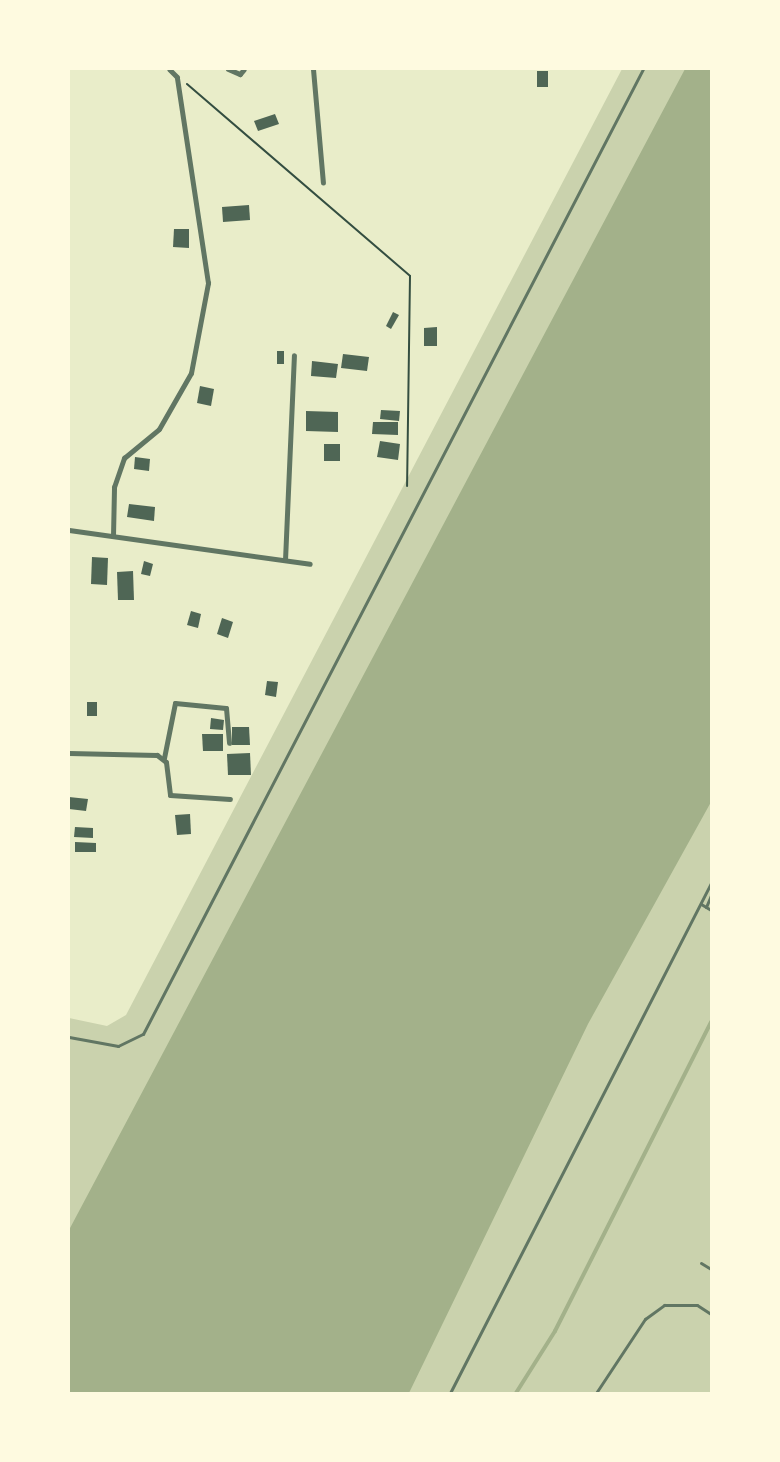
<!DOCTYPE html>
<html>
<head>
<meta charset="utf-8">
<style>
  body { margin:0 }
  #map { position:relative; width:780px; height:1462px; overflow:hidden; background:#e9edc9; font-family:Helvetica,sans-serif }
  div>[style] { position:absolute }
  .green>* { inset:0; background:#cad2ad }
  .water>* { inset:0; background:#a3b18a }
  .stream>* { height:4px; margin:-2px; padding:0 2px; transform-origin:2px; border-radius:2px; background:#a3b18a }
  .building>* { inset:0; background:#4f6655 }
  .path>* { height:2px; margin:-1px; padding:0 1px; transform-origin:1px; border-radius:1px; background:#344e41 }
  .service>* { height:3px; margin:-1.5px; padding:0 1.5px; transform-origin:1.5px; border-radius:1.5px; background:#617663 }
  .minor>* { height:5px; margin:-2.5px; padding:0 2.5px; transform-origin:2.5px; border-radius:2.5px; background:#617663 }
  span { translate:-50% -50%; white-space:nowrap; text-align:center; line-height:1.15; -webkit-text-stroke:4.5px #fefae0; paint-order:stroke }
  .frame { position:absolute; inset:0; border:70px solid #fefae0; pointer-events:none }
</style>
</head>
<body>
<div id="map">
  <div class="green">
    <div style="clip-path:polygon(622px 69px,711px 69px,711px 1393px,69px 1393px,69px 1018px,107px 1026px,126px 1015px)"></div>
  </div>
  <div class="water">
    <div style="clip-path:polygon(685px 69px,711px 69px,711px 802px,588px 1024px,409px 1393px,69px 1393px,69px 1230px)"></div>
  </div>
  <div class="stream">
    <div style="left:516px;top:1393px;width:73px;rotate:-57.8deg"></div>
    <div style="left:555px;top:1331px;width:346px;rotate:-63.2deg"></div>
  </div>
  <div class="building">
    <div style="clip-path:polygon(537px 71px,548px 71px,548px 87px,537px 87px)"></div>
    <div style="clip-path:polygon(275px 114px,279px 124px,258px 131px,254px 121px)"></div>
    <div style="clip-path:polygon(249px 205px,250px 220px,223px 222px,222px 207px)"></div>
    <div style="clip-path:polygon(174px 229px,189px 229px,189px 248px,173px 247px)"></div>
    <div style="clip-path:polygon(393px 312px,399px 315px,391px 329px,386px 326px)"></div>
    <div style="clip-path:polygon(437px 327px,437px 346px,424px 346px,424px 328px)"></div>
    <div style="clip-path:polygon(277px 351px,284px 351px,284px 364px,277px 364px)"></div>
    <div style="clip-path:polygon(343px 354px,369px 357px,367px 371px,341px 368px)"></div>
    <div style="clip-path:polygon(312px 361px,338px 364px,336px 378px,311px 376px)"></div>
    <div style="clip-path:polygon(200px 386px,214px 389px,211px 406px,197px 403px)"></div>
    <div style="clip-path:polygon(381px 410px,400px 411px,399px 421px,380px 419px)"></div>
    <div style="clip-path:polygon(306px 411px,338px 412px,338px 432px,306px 431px)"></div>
    <div style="clip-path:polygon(373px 422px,398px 422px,398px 435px,372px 434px)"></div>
    <div style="clip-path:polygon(380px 441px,400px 444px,398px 460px,377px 457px)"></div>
    <div style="clip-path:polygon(324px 444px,340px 444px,340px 461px,324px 461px)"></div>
    <div style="clip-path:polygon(135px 457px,150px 459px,149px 471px,134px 469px)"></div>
    <div style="clip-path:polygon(129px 504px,155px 507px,154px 521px,127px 517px)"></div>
    <div style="clip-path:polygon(92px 557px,108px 558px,107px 585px,91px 584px)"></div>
    <div style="clip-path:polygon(144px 561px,153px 564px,150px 576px,141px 574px)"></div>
    <div style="clip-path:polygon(133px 571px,134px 600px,118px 600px,117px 572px)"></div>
    <div style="clip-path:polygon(191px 611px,201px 614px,198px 628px,187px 625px)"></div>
    <div style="clip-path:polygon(222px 618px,233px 622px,228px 638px,217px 634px)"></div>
    <div style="clip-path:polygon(267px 681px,278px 682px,276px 697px,265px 695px)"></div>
    <div style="clip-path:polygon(87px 702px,97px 702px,97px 716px,87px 716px)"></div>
    <div style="clip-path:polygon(211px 718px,224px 720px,223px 730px,210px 729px)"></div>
    <div style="clip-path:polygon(232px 727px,249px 727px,250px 745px,232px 745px)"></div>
    <div style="clip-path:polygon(202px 734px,223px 734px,223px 751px,203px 751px)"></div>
    <div style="clip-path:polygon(250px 753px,251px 775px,228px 775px,227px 754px)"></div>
    <div style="clip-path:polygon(69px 797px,88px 799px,86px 811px,69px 809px)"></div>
    <div style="clip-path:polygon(190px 814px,191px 834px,177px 835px,175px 815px)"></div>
    <div style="clip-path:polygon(75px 827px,93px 828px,93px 838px,74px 837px)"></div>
    <div style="clip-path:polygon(75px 842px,96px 843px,96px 852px,75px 852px)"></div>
  </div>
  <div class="path">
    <div style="left:187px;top:84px;width:294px;rotate:40.7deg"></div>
    <div style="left:410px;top:276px;width:210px;rotate:90.8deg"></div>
  </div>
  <div class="service">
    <div style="left:701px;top:904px;width:12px;rotate:31deg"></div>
    <div style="left:706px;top:907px;width:13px;rotate:-67deg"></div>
    <div style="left:69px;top:1037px;width:50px;rotate:10.4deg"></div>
    <div style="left:118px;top:1046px;width:28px;rotate:-26deg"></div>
    <div style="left:143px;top:1034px;width:1087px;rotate:-62.61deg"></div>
    <div style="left:701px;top:1263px;width:12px;rotate:31deg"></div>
    <div style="left:450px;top:1393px;width:573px;rotate:-62.9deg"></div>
    <div style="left:596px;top:1393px;width:89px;rotate:-56.5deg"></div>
    <div style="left:645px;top:1319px;width:24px;rotate:-36deg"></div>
    <div style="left:664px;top:1305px;width:33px"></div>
    <div style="left:697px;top:1305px;width:17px;rotate:33deg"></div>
  </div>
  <div class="minor">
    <div style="left:228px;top:69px;width:13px;rotate:23deg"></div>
    <div style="left:240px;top:74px;width:6px;rotate:-51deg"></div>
    <div style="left:313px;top:69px;width:114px;rotate:85deg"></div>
    <div style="left:69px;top:530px;width:243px;rotate:8deg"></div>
    <div style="left:113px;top:536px;width:49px;rotate:-88.8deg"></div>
    <div style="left:114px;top:487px;width:31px;rotate:-71deg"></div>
    <div style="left:124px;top:458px;width:45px;rotate:-39.6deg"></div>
    <div style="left:159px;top:429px;width:64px;rotate:-60.3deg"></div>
    <div style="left:191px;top:373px;width:92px;rotate:-79.3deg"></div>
    <div style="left:208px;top:283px;width:208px;rotate:-98.6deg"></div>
    <div style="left:177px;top:77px;width:11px;rotate:-135deg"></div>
    <div style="left:285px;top:560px;width:205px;rotate:-87.5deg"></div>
    <div style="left:69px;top:753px;width:88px;rotate:1.3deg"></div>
    <div style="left:157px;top:755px;width:11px;rotate:38deg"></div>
    <div style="left:166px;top:762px;width:33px;rotate:83deg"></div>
    <div style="left:170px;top:795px;width:60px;rotate:3.8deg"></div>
    <div style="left:164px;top:758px;width:56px;rotate:-78.7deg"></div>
    <div style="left:175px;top:703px;width:51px;rotate:5.6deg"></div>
    <div style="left:226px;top:708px;width:35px;rotate:85deg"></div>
  </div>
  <div class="frame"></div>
</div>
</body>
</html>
